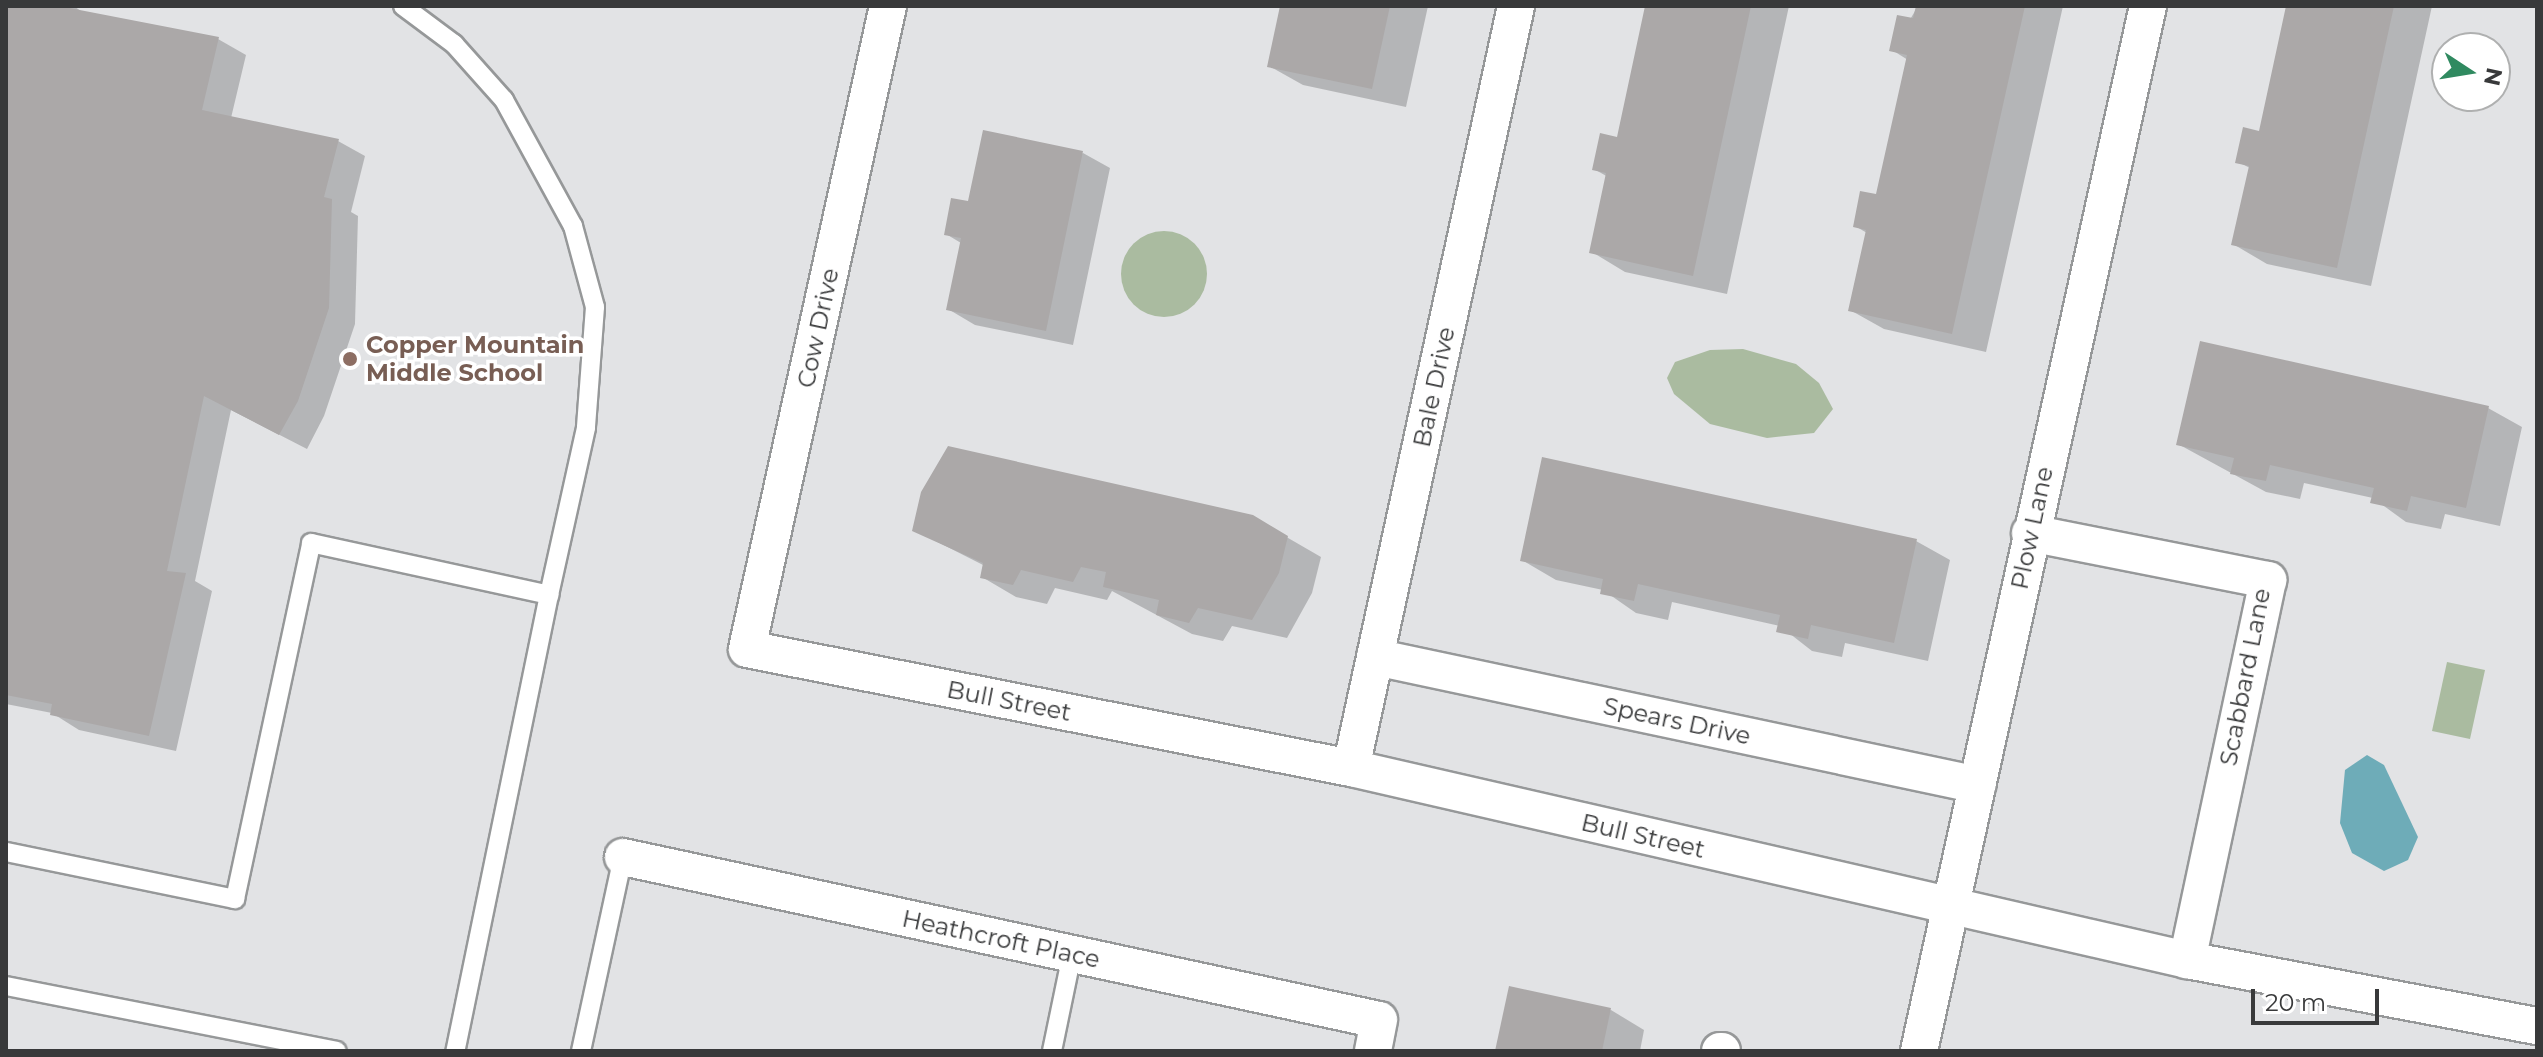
<!DOCTYPE html>
<html>
<head>
<meta charset="utf-8">
<style>
  body { margin:0 }
  #map { position:relative; width:2543px; height:1057px; overflow:hidden; background:#e2e3e5; font-family:Montserrat,sans-serif }
  div>[style] { position:absolute }
  .green>* { inset:0; background:#aabba0 }
  .round { border-radius:50% }
  .water>* { inset:0; background:#6eacb8 }
  .shadow>* { inset:0; background:#0003 }
  .building>* { inset:0; background:#aba8a8 }
  .roads { filter:drop-shadow(2px 0 #969899) drop-shadow(-2px 0 #969899) drop-shadow(0 2px #969899) drop-shadow(0 -2px #969899) }
  .lane>* { height:18px; margin:-9px; padding:0 9px; transform-origin:9px; border-radius:9px; background:#fff }
  .street>* { height:36px; margin:-18px; padding:0 18px; transform-origin:18px; border-radius:18px; background:#fff }
  .dots>* { width:22px; height:22px; translate:-50% -50%; box-sizing:border-box; border:4px solid #fff; border-radius:50% }
  span { translate:-50% -50%; white-space:nowrap; text-align:center; line-height:1.15; -webkit-text-stroke:7px #fff; paint-order:stroke }
  .street-label { font-size:24px; color:#38393a }
  .education-label { font-size:24px; color:#785e54; font-weight:700 }
  .left { translate:0 -50%; text-align:left }
  .frame { position:absolute; inset:0; border:8px solid #38393a; pointer-events:none }
  .north { position:absolute; left:2431px; top:32px; width:80px; height:80px; box-sizing:border-box; background:#fff; border:2px solid #afb0b0; border-radius:50%; rotate:102deg; font-size:22px; font-weight:700; line-height:32px; text-align:center; color:#38393a }
  .north::after { content:''; display:block; margin:auto; width:28px; height:36px; background:#308a60; clip-path:polygon(50% 0,100% 100%,50% 72%,0 100%) }
  .scale { position:absolute; left:2251px; top:989px; width:128px; height:36px; box-sizing:border-box; border:4px solid #38393a; border-top:0; padding-left:10px; font-size:24px; line-height:28px; white-space:nowrap; color:#38393a; -webkit-text-stroke:6px #fff; paint-order:stroke }
</style>
</head>
<body>
<div id="map">
  <div class="green">
    <div class="round" style="left:1121px;top:231px;width:86px;height:86px"></div>
    <div style="clip-path:polygon(1710px 350px,1743px 349px,1796px 364px,1819px 383px,1833px 409px,1814px 433px,1767px 438px,1710px 424px,1674px 394px,1667px 378px,1675px 362px)"></div>
    <div style="clip-path:polygon(2447px 662px,2485px 670px,2470px 739px,2432px 731px)"></div>
  </div>
  <div class="water">
    <div style="clip-path:polygon(2367px 755px,2384px 765px,2418px 837px,2408px 860px,2384px 871px,2352px 853px,2340px 823px,2345px 770px)"></div>
  </div>
  <div class="shadow">
    <div style="clip-path:polygon(6px 6px,74px 6px,86px 15px,218px 39px,246px 55px,231px 118px,338px 141px,365px 156px,351px 212px,358px 216px,355px 324px,324px 416px,307px 449px,231px 410px,195px 581px,212px 591px,176px 751px,79px 730px,52px 713px,6px 704px)"></div>
    <div style="clip-path:polygon(1282px 6px,1428px 6px,1406px 107px,1303px 85px,1269px 66px)"></div>
    <div style="clip-path:polygon(1647px 6px,1789px 6px,1727px 294px,1625px 272px,1592px 252px,1608px 177px,1594px 169px,1618px 140px)"></div>
    <div style="clip-path:polygon(1918px 6px,2063px 6px,1986px 352px,1884px 329px,1850px 310px,1867px 233px,1855px 226px,1878px 197px,1908px 60px,1892px 50px)"></div>
    <div style="clip-path:polygon(2288px 6px,2432px 6px,2371px 286px,2267px 264px,2233px 244px,2250px 168px,2238px 162px,2260px 134px)"></div>
    <div style="clip-path:polygon(1083px 153px,1110px 168px,1073px 345px,975px 325px,948px 309px,961px 243px,946px 234px)"></div>
    <div style="clip-path:polygon(2488px 408px,2522px 427px,2500px 526px,2445px 514px,2441px 529px,2406px 522px,2373px 498px,2304px 483px,2300px 499px,2266px 492px,2178px 444px)"></div>
    <div style="clip-path:polygon(1252px 517px,1321px 557px,1312px 593px,1287px 638px,1232px 626px,1223px 641px,1192px 634px,1112px 591px,1107px 600px,1055px 588px,1047px 604px,1016px 597px,982px 577px,985px 566px,914px 530px)"></div>
    <div style="clip-path:polygon(1916px 541px,1950px 560px,1928px 661px,1845px 643px,1842px 657px,1812px 651px,1780px 626px,1672px 602px,1668px 620px,1636px 613px,1603px 590px,1556px 580px,1522px 560px)"></div>
    <div style="clip-path:polygon(1611px 1010px,1644px 1030px,1640px 1051px,1497px 1051px)"></div>
  </div>
  <div class="building">
    <div style="clip-path:polygon(6px 6px,59px 6px,219px 37px,202px 110px,339px 139px,324px 197px,332px 199px,329px 308px,298px 401px,279px 435px,204px 396px,167px 571px,186px 573px,149px 736px,50px 715px,52px 704px,6px 695px)"></div>
    <div style="clip-path:polygon(1280px 6px,1390px 6px,1372px 89px,1267px 67px)"></div>
    <div style="clip-path:polygon(1645px 6px,1751px 6px,1693px 276px,1589px 253px,1606px 173px,1592px 170px,1600px 133px,1617px 137px)"></div>
    <div style="clip-path:polygon(1916px 6px,2025px 6px,1952px 334px,1848px 311px,1866px 230px,1853px 227px,1860px 191px,1876px 194px,1907px 55px,1889px 51px,1897px 15px,1913px 18px)"></div>
    <div style="clip-path:polygon(2286px 6px,2394px 6px,2337px 268px,2231px 245px,2249px 166px,2235px 163px,2243px 127px,2259px 131px)"></div>
    <div style="clip-path:polygon(983px 130px,1083px 151px,1046px 331px,946px 310px,961px 238px,944px 235px,951px 198px,968px 201px)"></div>
    <div style="clip-path:polygon(2200px 341px,2489px 406px,2466px 508px,2411px 496px,2407px 511px,2370px 503px,2374px 488px,2270px 465px,2266px 481px,2230px 474px,2234px 458px,2176px 445px)"></div>
    <div style="clip-path:polygon(948px 446px,1253px 515px,1288px 536px,1279px 573px,1252px 620px,1198px 608px,1189px 623px,1156px 615px,1159px 600px,1103px 587px,1106px 572px,1081px 567px,1073px 582px,1021px 570px,1013px 585px,980px 578px,983px 563px,912px 531px,921px 492px)"></div>
    <div style="clip-path:polygon(1542px 457px,1917px 539px,1894px 643px,1811px 625px,1808px 639px,1776px 632px,1780px 615px,1638px 584px,1634px 601px,1600px 594px,1603px 579px,1520px 561px)"></div>
    <div style="clip-path:polygon(1509px 986px,1611px 1008px,1602px 1051px,1495px 1051px)"></div>
  </div>
  <div class="roads">
    <div class="lane">
      <div style="left:403px;top:6px;width:64px;rotate:36.7deg"></div>
      <div style="left:454px;top:44px;width:75px;rotate:48.2deg"></div>
      <div style="left:504px;top:100px;width:144px;rotate:61.3deg"></div>
      <div style="left:573px;top:226px;width:84px;rotate:74.8deg"></div>
      <div style="left:595px;top:307px;width:121px;rotate:94.3deg"></div>
      <div style="left:586px;top:428px;width:171px;rotate:102.5deg"></div>
      <div style="left:6px;top:852px;width:234px;rotate:11.6deg"></div>
      <div style="left:235px;top:899px;width:364px;rotate:-77.9deg"></div>
      <div style="left:311px;top:543px;width:244px;rotate:12.3deg"></div>
      <div style="left:549px;top:595px;width:466px;rotate:101.6deg"></div>
      <div style="left:6px;top:986px;width:337px;rotate:11.1deg"></div>
      <div style="left:581px;top:1051px;width:198px;rotate:-77.8deg"></div>
      <div style="left:1052px;top:1051px;width:99px;rotate:-78.3deg"></div>
    </div>
    <div class="street">
      <div style="left:888px;top:6px;width:658px;rotate:102.37deg"></div>
      <div style="left:747px;top:649px;width:616px;rotate:11.15deg"></div>
      <div style="left:1351px;top:768px;width:858px;rotate:12.93deg"></div>
      <div style="left:2187px;top:960px;width:356px;rotate:10.7deg"></div>
      <div style="left:2030px;top:533px;width:243px;rotate:11.2deg"></div>
      <div style="left:2268px;top:580px;width:389px;rotate:102deg"></div>
      <div style="left:1375px;top:657px;width:616px;rotate:11.98deg"></div>
      <div style="left:1351px;top:768px;width:780px;rotate:-77.78deg"></div>
      <div style="left:623px;top:857px;width:773px;rotate:12.17deg"></div>
      <div style="left:1379px;top:1020px;width:32px;rotate:101deg"></div>
      <div style="left:1720px;top:1051px;width:2px"></div>
      <div style="left:1919px;top:1051px;width:1070px;rotate:-77.64deg"></div>
    </div>
  </div>
  <div class="dots">
    <div style="left:350px;top:359px;background:#8d6e63"></div>
  </div>
  <div class="street-label">
    <span style="left:818px;top:328px;rotate:-78deg">Cow Drive</span>
    <span style="left:1434px;top:387px;rotate:-78deg">Bale Drive</span>
    <span style="left:2032px;top:528px;rotate:-78deg">Plow Lane</span>
    <span style="left:2245px;top:677px;rotate:-79deg">Scabbard Lane</span>
    <span style="left:1009px;top:701px;rotate:11deg">Bull Street</span>
    <span style="left:1677px;top:721px;rotate:12deg">Spears Drive</span>
    <span style="left:1643px;top:836px;rotate:13deg">Bull Street</span>
    <span style="left:1001px;top:939px;rotate:12deg">Heathcroft Place</span>
  </div>
  <div class="education-label">
    <span class="left" style="left:366px;top:359px">Copper Mountain<br>Middle School</span>
  </div>
  <div class="frame"></div>
  <div class="north">N</div>
  <div class="scale">20 m</div>
</div>
</body>
</html>
